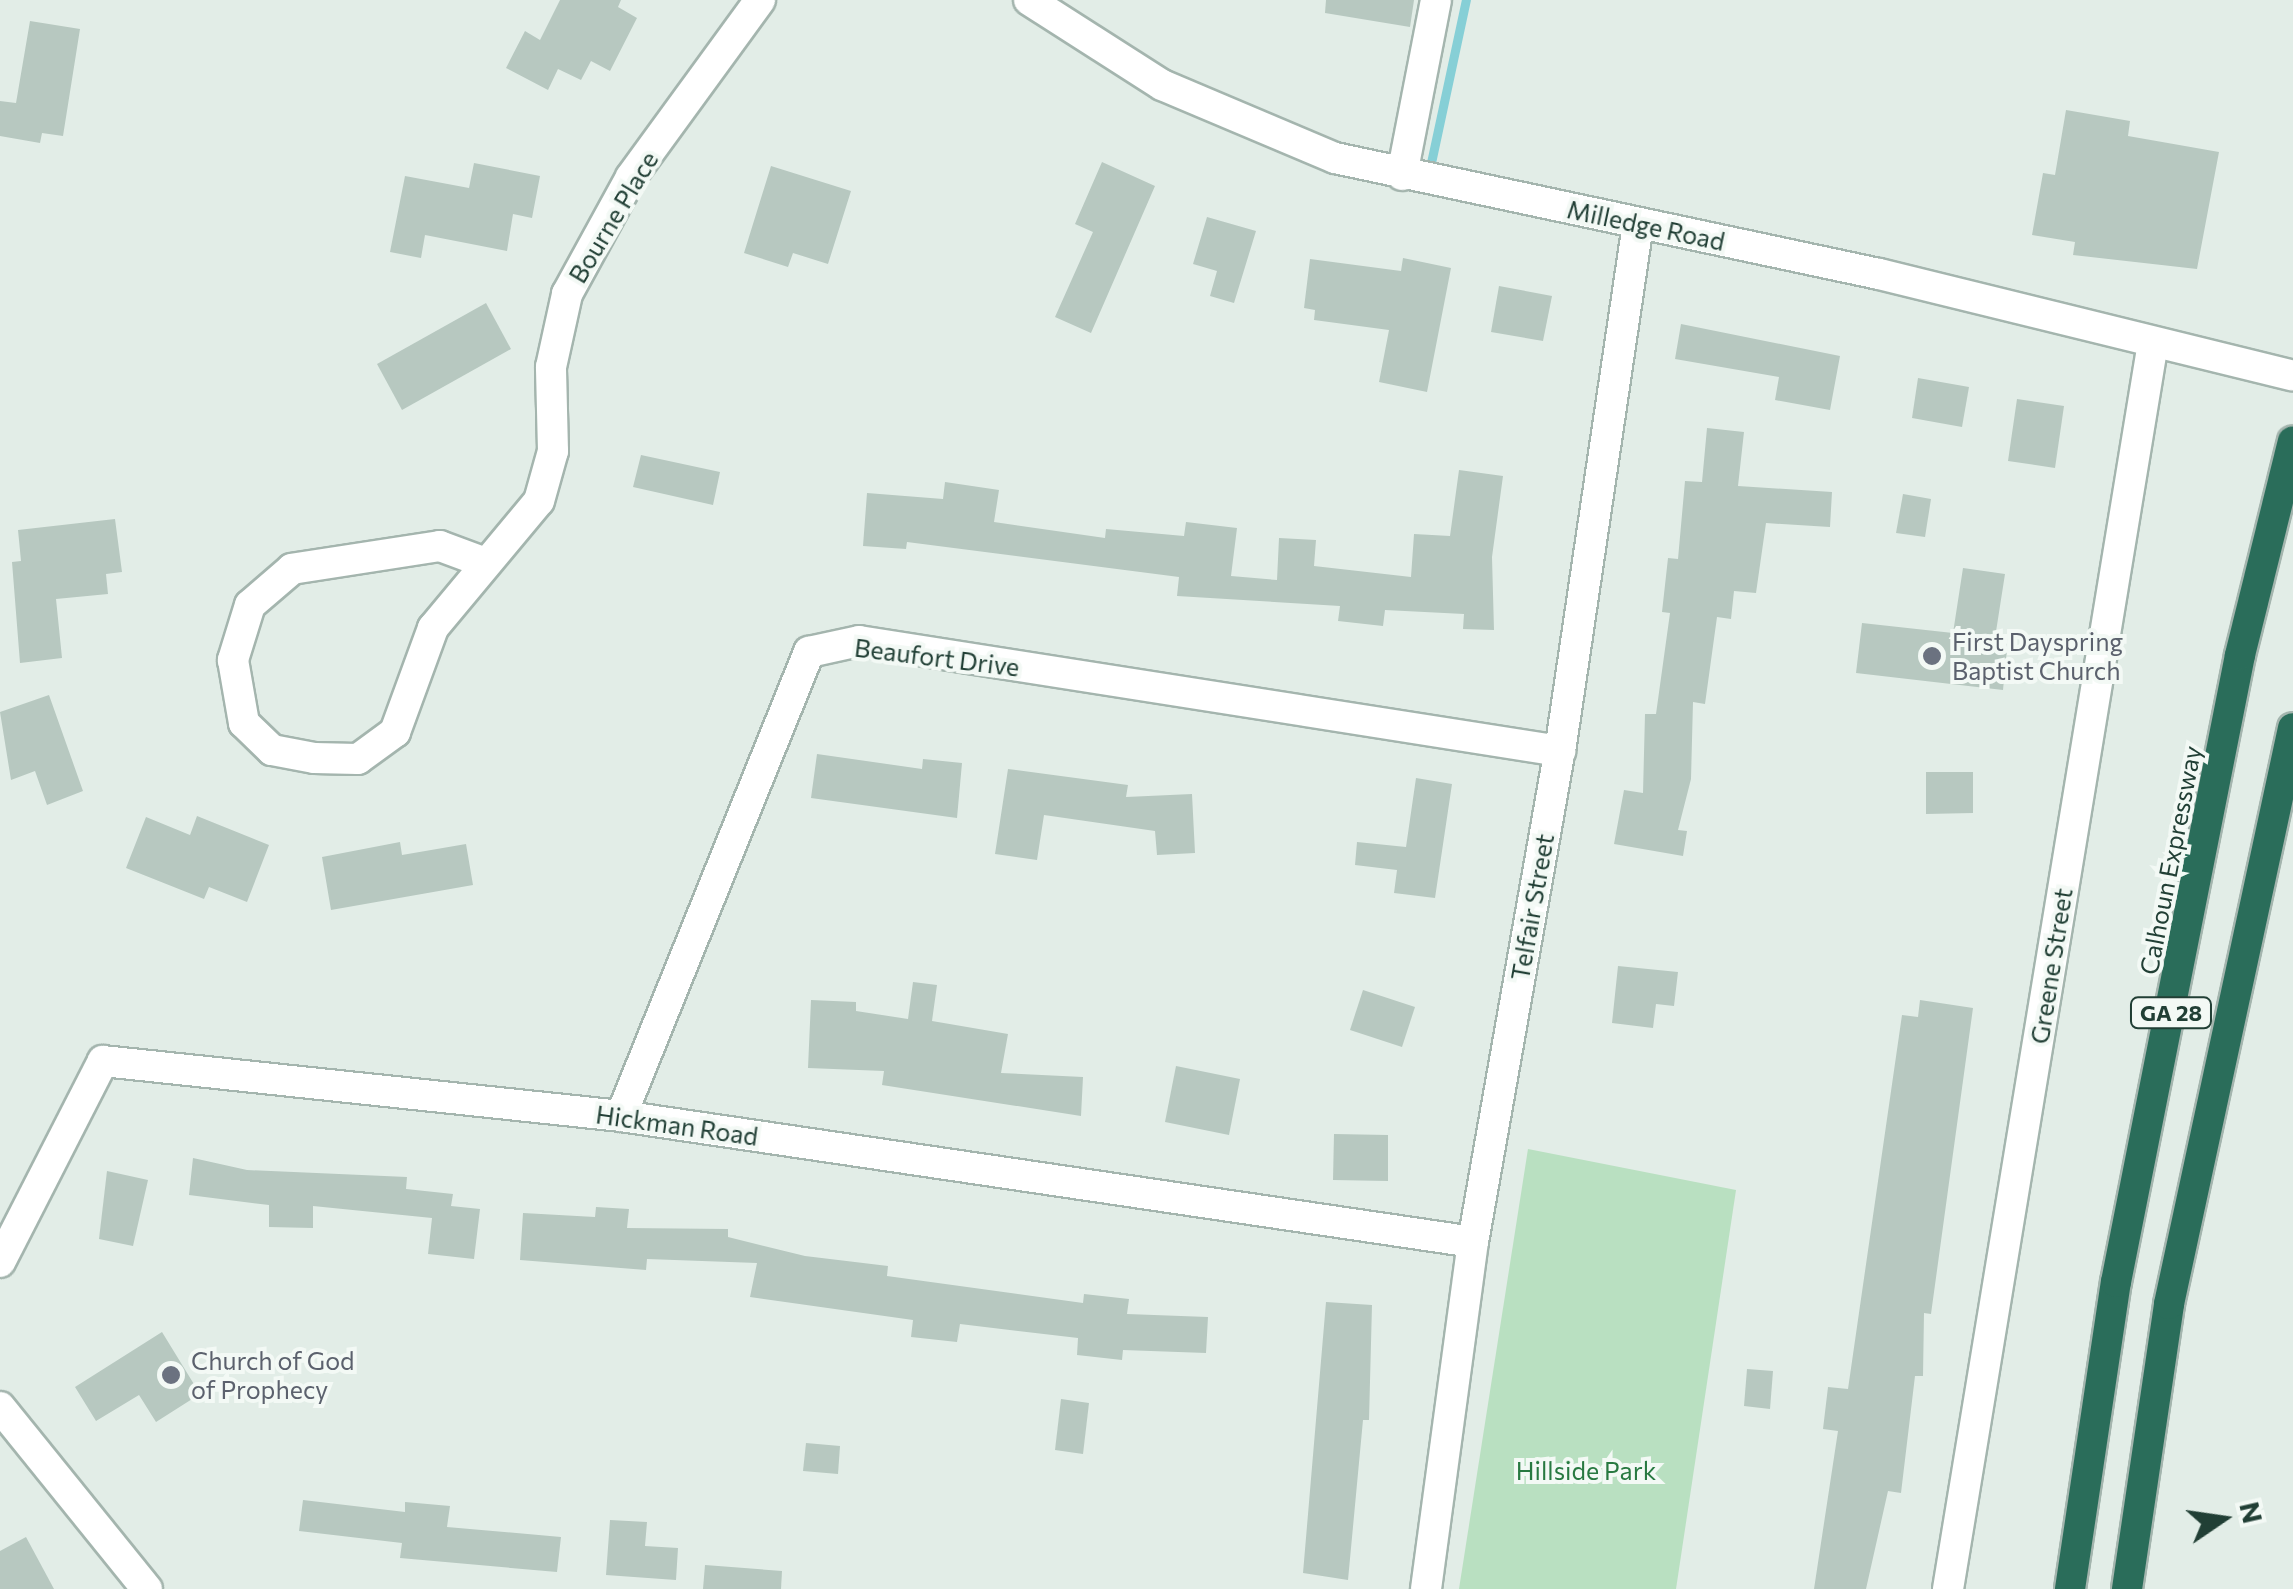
<!DOCTYPE html>
<html>
<head>
<meta charset="utf-8">
<style>
  body { margin:0 }
  #map { position:relative; width:2293px; height:1589px; overflow:hidden; background:#e2ede7; font-family:Commissioner,sans-serif }
  div>[style] { position:absolute }
  .green>* { inset:0; background:#b9e0c1 }
  .stream>* { height:9px; margin:-4.5px; padding:0 4.5px; transform-origin:4.5px; border-radius:4.5px; background:#86cfd6 }
  .building>* { inset:0; background:#b7c8c0 }
  .roads { filter:drop-shadow(2px 0 #a4b5ae) drop-shadow(-2px 0 #a4b5ae) drop-shadow(0 2px #a4b5ae) drop-shadow(0 -2px #a4b5ae) }
  .street>* { height:30px; margin:-15px; padding:0 15px; transform-origin:15px; border-radius:15px; background:#fff }
  .secondary>* { height:30px; margin:-15px; padding:0 15px; transform-origin:15px; border-radius:15px; background:#fff }
  .highway>* { height:30px; margin:-15px; padding:0 15px; transform-origin:15px; border-radius:15px; background:#2a6d5a }
  .dots>* { width:28px; height:28px; translate:-50% -50%; box-sizing:border-box; border:5px solid #f3f9f5; border-radius:50% }
  span { translate:-50% -50%; white-space:nowrap; text-align:center; line-height:1.15; -webkit-text-stroke:8px #f3f9f5; paint-order:stroke }
  .shield-label span { padding:2px 8px; background:#f3f9f5; border:2px solid; border-radius:8px; -webkit-text-stroke-width:0 }
  .shield-label { font-size:22px; color:#213f35; font-weight:700 }
  .street-label { font-size:25px; color:#213f35 }
  .worship-label { font-size:25px; color:#5b616d }
  .left { translate:0 -50%; text-align:left }
  .park-label { font-size:25px; color:#287941 }
  .north { position:absolute; left:2173px; top:1469px; width:100px; height:100px; -webkit-text-stroke:8px #f3f9f5; paint-order:stroke; rotate:77deg; font-size:28px; font-weight:700; line-height:40px; text-align:center; color:#213f35 }
  .north::after { content:''; display:block; margin:auto; width:35px; height:45px; background:#213f35; clip-path:polygon(50% 0,100% 100%,50% 72%,0 100%) }
</style>
</head>
<body>
<div id="map">
  <div class="green">
    <div style="clip-path:polygon(1528px 1149px,1736px 1190px,1676px 1589px,1459px 1589px)"></div>
  </div>
  <div class="stream">
    <div style="left:1429px;top:172px;width:176px;rotate:-77.9deg"></div>
  </div>
  <div class="building">
    <div style="clip-path:polygon(560px 0,621px 0,618px 7px,637px 18px,610px 71px,591px 61px,581px 80px,558px 69px,548px 90px,506px 68px,525px 31px,540px 40px)"></div>
    <div style="clip-path:polygon(1326px 0,1414px 0,1410px 27px,1325px 13px)"></div>
    <div style="clip-path:polygon(30px 21px,80px 29px,63px 136px,42px 133px,40px 143px,0 136px,0 101px,16px 103px)"></div>
    <div style="clip-path:polygon(2066px 110px,2130px 121px,2128px 136px,2219px 152px,2197px 269px,2073px 255px,2075px 242px,2032px 235px,2043px 173px,2055px 175px)"></div>
    <div style="clip-path:polygon(1102px 162px,1155px 186px,1091px 333px,1055px 317px,1093px 232px,1075px 224px)"></div>
    <div style="clip-path:polygon(474px 163px,540px 176px,532px 218px,513px 214px,507px 251px,425px 235px,421px 258px,390px 252px,405px 176px,469px 188px)"></div>
    <div style="clip-path:polygon(771px 166px,851px 191px,828px 264px,793px 253px,788px 267px,744px 253px)"></div>
    <div style="clip-path:polygon(1207px 217px,1256px 231px,1234px 303px,1210px 296px,1217px 271px,1193px 264px)"></div>
    <div style="clip-path:polygon(1403px 258px,1451px 268px,1427px 392px,1379px 382px,1389px 330px,1314px 320px,1315px 310px,1304px 308px,1310px 259px,1401px 271px)"></div>
    <div style="clip-path:polygon(1499px 286px,1552px 296px,1543px 341px,1491px 332px)"></div>
    <div style="clip-path:polygon(486px 303px,511px 349px,402px 410px,377px 364px)"></div>
    <div style="clip-path:polygon(1681px 324px,1840px 356px,1830px 410px,1775px 400px,1779px 377px,1675px 359px)"></div>
    <div style="clip-path:polygon(1918px 378px,1969px 387px,1962px 427px,1912px 418px)"></div>
    <div style="clip-path:polygon(2017px 399px,2064px 406px,2055px 468px,2008px 461px)"></div>
    <div style="clip-path:polygon(1707px 428px,1744px 432px,1738px 486px,1832px 492px,1830px 527px,1766px 523px,1756px 593px,1734px 591px,1731px 619px,1717px 617px,1705px 704px,1693px 702px,1691px 779px,1678px 830px,1687px 831px,1683px 856px,1614px 844px,1624px 790px,1643px 793px,1645px 714px,1656px 714px,1670px 613px,1662px 612px,1668px 558px,1678px 559px,1685px 481px,1702px 482px)"></div>
    <div style="clip-path:polygon(641px 455px,720px 472px,713px 505px,633px 487px)"></div>
    <div style="clip-path:polygon(1459px 470px,1503px 476px,1492px 557px,1494px 630px,1463px 629px,1464px 614px,1385px 610px,1383px 626px,1338px 621px,1340px 606px,1177px 596px,1179px 577px,907px 542px,906px 549px,863px 546px,867px 493px,943px 499px,945px 482px,999px 490px,994px 522px,1105px 538px,1106px 529px,1184px 536px,1186px 522px,1237px 528px,1231px 576px,1277px 580px,1279px 538px,1316px 540px,1314px 566px,1411px 577px,1414px 534px,1450px 536px)"></div>
    <div style="clip-path:polygon(1903px 494px,1931px 499px,1925px 537px,1896px 533px)"></div>
    <div style="clip-path:polygon(115px 519px,122px 572px,106px 574px,108px 594px,56px 599px,62px 658px,20px 663px,12px 562px,21px 561px,18px 530px)"></div>
    <div style="clip-path:polygon(1963px 568px,2005px 574px,1995px 638px,2008px 639px,2003px 690px,1856px 673px,1862px 623px,1953px 633px)"></div>
    <div style="clip-path:polygon(49px 695px,83px 791px,47px 805px,35px 771px,11px 780px,0 712px)"></div>
    <div style="clip-path:polygon(817px 754px,922px 769px,923px 759px,962px 763px,957px 818px,811px 798px)"></div>
    <div style="clip-path:polygon(1008px 769px,1128px 785px,1126px 797px,1192px 794px,1195px 853px,1157px 855px,1155px 831px,1044px 815px,1037px 860px,995px 854px)"></div>
    <div style="clip-path:polygon(1926px 772px,1973px 772px,1973px 813px,1926px 814px)"></div>
    <div style="clip-path:polygon(1416px 778px,1452px 784px,1435px 898px,1394px 893px,1397px 870px,1355px 865px,1357px 842px,1406px 847px)"></div>
    <div style="clip-path:polygon(197px 816px,269px 845px,247px 902px,209px 887px,204px 899px,126px 868px,146px 817px,190px 835px)"></div>
    <div style="clip-path:polygon(400px 842px,402px 855px,466px 844px,473px 885px,331px 910px,322px 857px)"></div>
    <div style="clip-path:polygon(1618px 966px,1678px 972px,1674px 1006px,1656px 1004px,1653px 1028px,1612px 1023px)"></div>
    <div style="clip-path:polygon(913px 982px,937px 985px,932px 1021px,1008px 1034px,1001px 1073px,1083px 1077px,1081px 1116px,882px 1085px,884px 1071px,808px 1068px,811px 1000px,856px 1002px,856px 1011px,908px 1019px)"></div>
    <div style="clip-path:polygon(1363px 990px,1415px 1007px,1402px 1047px,1350px 1030px)"></div>
    <div style="clip-path:polygon(1920px 1000px,1973px 1008px,1931px 1314px,1924px 1313px,1923px 1376px,1915px 1376px,1901px 1493px,1888px 1491px,1866px 1589px,1814px 1589px,1838px 1431px,1823px 1429px,1828px 1387px,1848px 1389px,1902px 1015px,1918px 1017px)"></div>
    <div style="clip-path:polygon(1176px 1066px,1240px 1079px,1229px 1135px,1165px 1122px)"></div>
    <div style="clip-path:polygon(1334px 1134px,1388px 1135px,1388px 1181px,1333px 1180px)"></div>
    <div style="clip-path:polygon(193px 1158px,247px 1170px,407px 1177px,406px 1189px,453px 1194px,451px 1206px,480px 1209px,474px 1259px,428px 1254px,432px 1218px,313px 1206px,313px 1228px,269px 1227px,269px 1205px,189px 1195px)"></div>
    <div style="clip-path:polygon(107px 1171px,148px 1180px,133px 1246px,99px 1239px)"></div>
    <div style="clip-path:polygon(596px 1207px,629px 1209px,627px 1228px,728px 1229px,728px 1237px,805px 1256px,888px 1266px,887px 1276px,1083px 1303px,1084px 1294px,1129px 1299px,1127px 1314px,1208px 1317px,1206px 1353px,1123px 1350px,1122px 1360px,1077px 1355px,1078px 1338px,960px 1324px,957px 1342px,911px 1337px,913px 1320px,750px 1297px,757px 1263px,647px 1259px,646px 1270px,520px 1260px,523px 1213px,595px 1217px)"></div>
    <div style="clip-path:polygon(1326px 1302px,1372px 1305px,1369px 1420px,1363px 1420px,1348px 1580px,1303px 1573px)"></div>
    <div style="clip-path:polygon(162px 1332px,200px 1394px,156px 1422px,139px 1395px,96px 1421px,75px 1387px)"></div>
    <div style="clip-path:polygon(1747px 1369px,1773px 1371px,1770px 1409px,1744px 1406px)"></div>
    <div style="clip-path:polygon(1061px 1399px,1089px 1403px,1083px 1454px,1055px 1450px)"></div>
    <div style="clip-path:polygon(806px 1443px,840px 1446px,838px 1474px,803px 1471px)"></div>
    <div style="clip-path:polygon(303px 1500px,405px 1512px,405px 1502px,450px 1506px,447px 1527px,561px 1537px,557px 1572px,400px 1558px,402px 1543px,299px 1531px)"></div>
    <div style="clip-path:polygon(610px 1520px,647px 1522px,645px 1546px,678px 1548px,676px 1580px,606px 1575px)"></div>
    <div style="clip-path:polygon(26px 1537px,54px 1589px,0 1589px,0 1551px)"></div>
    <div style="clip-path:polygon(705px 1565px,782px 1571px,781px 1589px,703px 1589px)"></div>
  </div>
  <div class="roads">
    <div class="street">
      <div style="left:1402px;top:175px;width:178px;rotate:-79deg"></div>
      <div style="left:483px;top:562px;width:46px;rotate:-159.6deg"></div>
      <div style="left:440px;top:546px;width:150px;rotate:171.2deg"></div>
      <div style="left:292px;top:569px;width:55px;rotate:139.4deg"></div>
      <div style="left:250px;top:605px;width:58px;rotate:107.2deg"></div>
      <div style="left:233px;top:660px;width:64px;rotate:80.1deg"></div>
      <div style="left:244px;top:723px;width:39px;rotate:44deg"></div>
      <div style="left:272px;top:750px;width:43px;rotate:10.8deg"></div>
      <div style="left:314px;top:758px;width:44px;rotate:1.3deg"></div>
      <div style="left:358px;top:759px;width:46px;rotate:-36.1deg"></div>
      <div style="left:395px;top:732px;width:111px;rotate:-69.9deg"></div>
      <div style="left:433px;top:628px;width:165px;rotate:-50.2deg"></div>
      <div style="left:539px;top:501px;width:52px;rotate:-74.4deg"></div>
      <div style="left:553px;top:451px;width:84px;rotate:-91.4deg"></div>
      <div style="left:551px;top:367px;width:75px;rotate:-77.6deg"></div>
      <div style="left:567px;top:294px;width:133px;rotate:-61.3deg"></div>
      <div style="left:631px;top:177px;width:219px;rotate:-53.9deg"></div>
      <div style="left:621px;top:1116px;width:501px;rotate:-67.94deg"></div>
      <div style="left:809px;top:652px;width:51px;rotate:-12.4deg"></div>
      <div style="left:859px;top:641px;width:710px;rotate:8.92deg"></div>
      <div style="left:0;top:1262px;width:226px;rotate:-62.9deg"></div>
      <div style="left:103px;top:1061px;width:521px;rotate:6.06deg"></div>
      <div style="left:621px;top:1116px;width:861px;rotate:8.41deg"></div>
      <div style="left:0;top:1407px;width:234px;rotate:51.1deg"></div>
      <div style="left:1426px;top:1589px;width:350px;rotate:-82.3deg"></div>
      <div style="left:1473px;top:1242px;width:499px;rotate:-80deg"></div>
      <div style="left:1560px;top:751px;width:533px;rotate:-81.58deg"></div>
      <div style="left:1948px;top:1589px;width:1263px;rotate:-80.66deg"></div>
    </div>
    <div class="secondary">
      <div style="left:1029px;top:0;width:158px;rotate:32.6deg"></div>
      <div style="left:1162px;top:85px;width:188px;rotate:22.9deg"></div>
      <div style="left:1335px;top:158px;width:556px;rotate:12.04deg"></div>
      <div style="left:1879px;top:274px;width:426px;rotate:13.8deg"></div>
    </div>
    <div class="highway">
      <div style="left:2070px;top:1589px;width:310px;rotate:-81.5deg"></div>
      <div style="left:2116px;top:1282px;width:639px;rotate:-78.81deg"></div>
      <div style="left:2240px;top:655px;width:220px;rotate:-76.1deg"></div>
      <div style="left:2127px;top:1589px;width:288px;rotate:-81.6deg"></div>
      <div style="left:2169px;top:1304px;width:589px;rotate:-77.85deg"></div>
    </div>
  </div>
  <div class="dots">
    <div style="left:1932px;top:656px;background:#6b7280"></div>
    <div style="left:171px;top:1375px;background:#6b7280"></div>
  </div>
  <div class="shield-label">
    <span style="left:2171px;top:1013px">GA 28</span>
  </div>
  <div class="street-label">
    <span style="left:613px;top:217px;rotate:-59deg">Bourne Place</span>
    <span style="left:1646px;top:225px;rotate:12deg">Milledge Road</span>
    <span style="left:937px;top:657px;rotate:7deg">Beaufort Drive</span>
    <span style="left:2170px;top:860px;rotate:-79deg">Calhoun Expressway</span>
    <span style="left:1532px;top:907px;rotate:-80deg">Telfair Street</span>
    <span style="left:2051px;top:966px;rotate:-81deg">Greene Street</span>
    <span style="left:677px;top:1125px;rotate:8deg">Hickman Road</span>
  </div>
  <div class="worship-label">
    <span class="left" style="left:1952px;top:656px">First Dayspring<br>Baptist Church</span>
    <span class="left" style="left:191px;top:1375px">Church of God<br>of Prophecy</span>
  </div>
  <div class="park-label">
    <span style="left:1586px;top:1470px">Hillside Park</span>
  </div>
  <div class="north">N</div>
</div>
</body>
</html>
